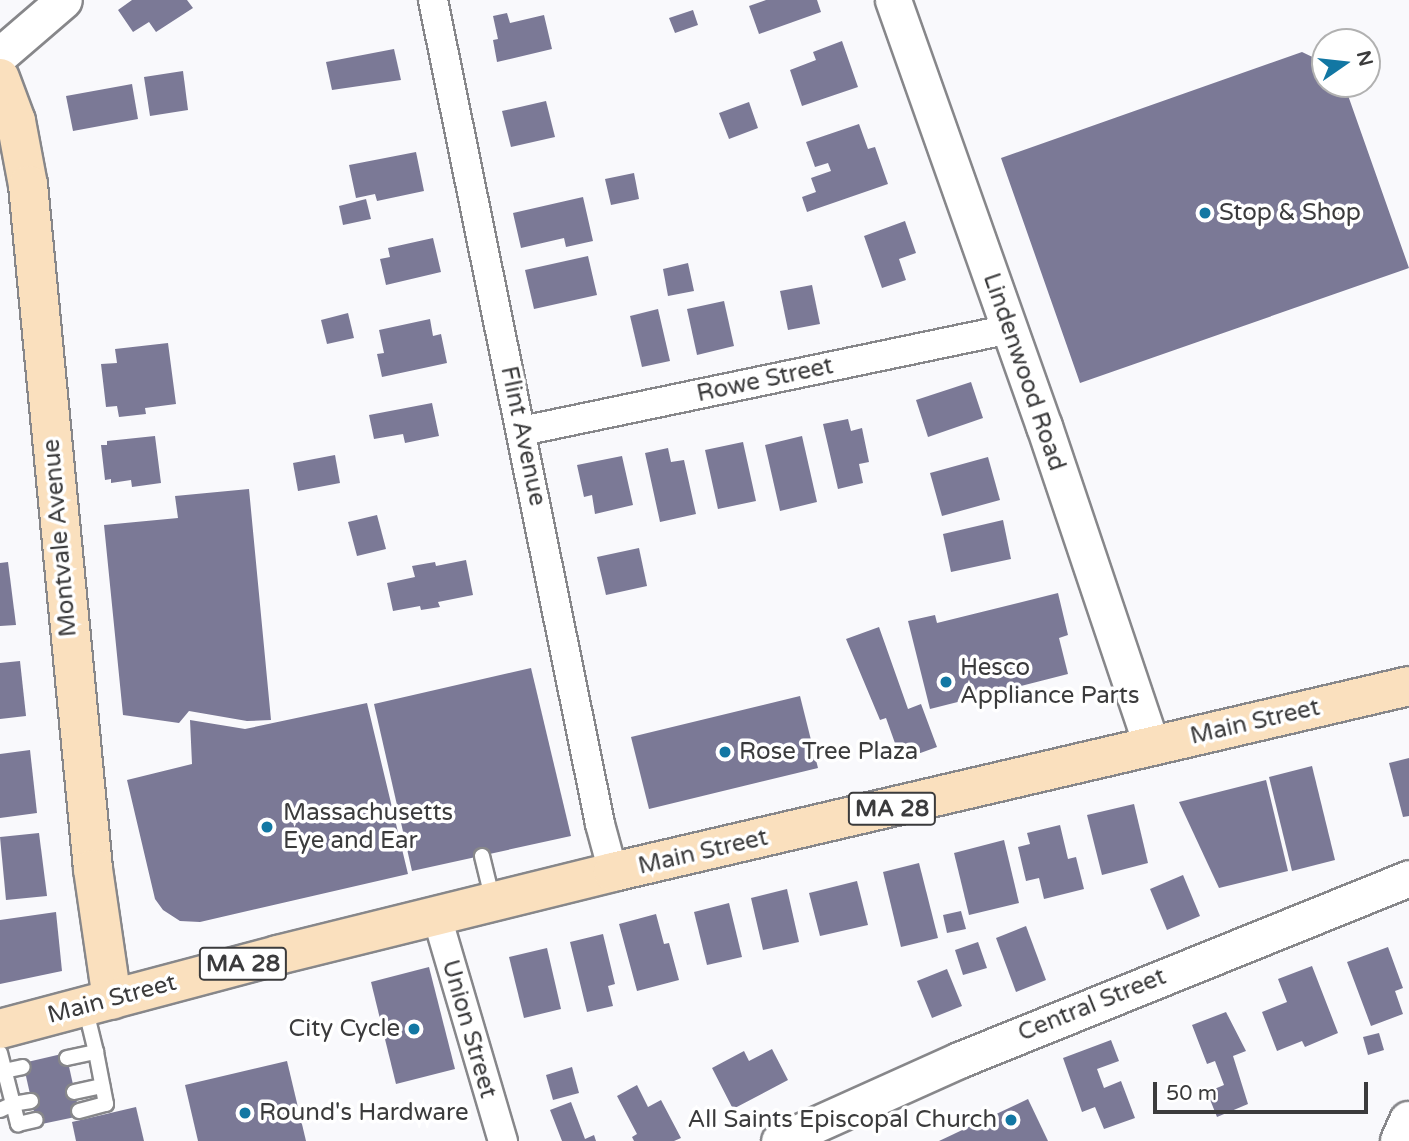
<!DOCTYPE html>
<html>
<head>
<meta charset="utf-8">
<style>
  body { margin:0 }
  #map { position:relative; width:1409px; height:1141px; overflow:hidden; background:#f9f9fc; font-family:"Varela Round",sans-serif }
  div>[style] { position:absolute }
  .building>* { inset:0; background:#7b7996 }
  .roads { filter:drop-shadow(2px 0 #87878a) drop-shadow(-2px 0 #87878a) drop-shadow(0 2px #87878a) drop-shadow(0 -2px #87878a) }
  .service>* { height:14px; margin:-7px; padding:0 7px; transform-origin:7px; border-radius:7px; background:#fff }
  .minor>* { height:28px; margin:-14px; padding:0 14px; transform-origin:14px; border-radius:14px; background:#fff }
  .tertiary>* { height:35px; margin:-17.5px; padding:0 17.5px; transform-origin:17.5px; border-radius:17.5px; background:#fff }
  .secondary>* { height:38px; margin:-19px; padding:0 19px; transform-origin:19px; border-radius:19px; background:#fff }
  .primary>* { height:38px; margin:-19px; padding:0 19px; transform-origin:19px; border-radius:19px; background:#fae0be }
  .dots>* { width:19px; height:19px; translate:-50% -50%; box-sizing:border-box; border:4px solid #fff; border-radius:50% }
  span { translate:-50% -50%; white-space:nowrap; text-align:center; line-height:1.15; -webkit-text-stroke:7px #fff; paint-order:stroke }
  .shield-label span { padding:2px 5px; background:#fff; border:2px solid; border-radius:5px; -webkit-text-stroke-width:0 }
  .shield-label { font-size:23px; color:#3b3b3c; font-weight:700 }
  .poi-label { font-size:24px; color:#3b3b3c }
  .left { translate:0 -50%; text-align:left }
  .right { translate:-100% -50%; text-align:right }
  .street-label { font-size:24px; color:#3b3b3c }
  .north { position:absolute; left:1311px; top:28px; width:70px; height:70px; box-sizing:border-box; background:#fff; border:2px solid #b1b1b1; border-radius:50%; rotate:76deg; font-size:19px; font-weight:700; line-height:28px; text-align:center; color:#3b3b3c }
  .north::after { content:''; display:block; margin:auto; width:24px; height:32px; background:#1277a3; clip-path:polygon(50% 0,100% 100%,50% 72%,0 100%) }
  .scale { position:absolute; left:1153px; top:1082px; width:215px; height:32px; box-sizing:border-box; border:4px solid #3b3b3c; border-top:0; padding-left:9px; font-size:21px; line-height:24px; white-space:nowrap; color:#3b3b3c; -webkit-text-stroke:5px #fff; paint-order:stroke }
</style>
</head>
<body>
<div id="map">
  <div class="building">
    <div style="clip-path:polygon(132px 0,187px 0,193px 8px,156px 32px,149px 22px,133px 32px,118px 10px)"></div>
    <div style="clip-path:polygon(766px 0,817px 0,821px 12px,759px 34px,749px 6px)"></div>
    <div style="clip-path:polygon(693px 10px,698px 25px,675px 33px,669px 18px)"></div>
    <div style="clip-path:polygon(507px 13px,510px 23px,544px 15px,552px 49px,497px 62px,493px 40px,498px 39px,493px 16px)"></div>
    <div style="clip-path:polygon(842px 41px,858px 87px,802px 106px,790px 70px,816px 60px,813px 52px)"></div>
    <div style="clip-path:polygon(394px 49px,401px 80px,332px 90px,326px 62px)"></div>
    <div style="clip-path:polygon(1302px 52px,1325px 63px,1325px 84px,1344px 84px,1409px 268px,1080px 383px,1001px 158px)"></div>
    <div style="clip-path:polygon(183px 71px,188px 110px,150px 116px,144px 77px)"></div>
    <div style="clip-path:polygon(132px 84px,138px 119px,73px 131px,66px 96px)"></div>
    <div style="clip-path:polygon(546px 101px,555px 137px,511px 147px,502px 111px)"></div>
    <div style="clip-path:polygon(749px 102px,758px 128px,729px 139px,719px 113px)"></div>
    <div style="clip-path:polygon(859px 124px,868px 149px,875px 147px,888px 184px,807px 212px,802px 197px,816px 192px,811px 178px,831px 171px,828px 163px,815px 167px,806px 142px)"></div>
    <div style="clip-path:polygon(416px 152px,424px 191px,377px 201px,375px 194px,356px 198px,349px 165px)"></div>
    <div style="clip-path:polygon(634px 173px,639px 199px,611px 205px,605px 179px)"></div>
    <div style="clip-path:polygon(583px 197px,593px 241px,566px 247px,564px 238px,521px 248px,513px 213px)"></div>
    <div style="clip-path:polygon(366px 199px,371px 219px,343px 225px,339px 206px)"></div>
    <div style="clip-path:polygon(905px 221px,916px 253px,899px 259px,906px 280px,882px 288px,864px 236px)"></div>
    <div style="clip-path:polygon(433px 238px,441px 272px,386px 285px,380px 259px,390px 257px,388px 248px)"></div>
    <div style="clip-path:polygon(588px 256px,597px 295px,534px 309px,525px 270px)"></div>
    <div style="clip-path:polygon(688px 263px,694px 291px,668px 296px,663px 269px)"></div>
    <div style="clip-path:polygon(812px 285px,820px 324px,788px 330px,780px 291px)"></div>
    <div style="clip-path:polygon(724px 301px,734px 346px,697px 355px,687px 309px)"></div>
    <div style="clip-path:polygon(658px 309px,670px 361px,642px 367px,630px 316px)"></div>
    <div style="clip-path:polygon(348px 313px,354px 338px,327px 344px,321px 320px)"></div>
    <div style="clip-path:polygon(430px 319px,433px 336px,441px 334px,447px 363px,382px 377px,377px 354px,384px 353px,379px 330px)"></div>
    <div style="clip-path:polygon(168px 343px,176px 404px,145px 408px,146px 414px,119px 417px,117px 406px,106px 407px,101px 364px,117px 363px,115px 349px)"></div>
    <div style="clip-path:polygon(971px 382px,983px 418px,928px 437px,916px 400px)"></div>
    <div style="clip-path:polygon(432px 403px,439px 436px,405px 443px,403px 434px,374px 439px,369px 415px)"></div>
    <div style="clip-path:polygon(848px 419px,851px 431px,862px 428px,869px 462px,859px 464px,863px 483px,838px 489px,823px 424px)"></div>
    <div style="clip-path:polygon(155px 436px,161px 483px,132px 487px,131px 480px,111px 483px,111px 479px,105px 480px,101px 445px,107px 445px,107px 441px)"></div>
    <div style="clip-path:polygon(802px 436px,817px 502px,780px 511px,765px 445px)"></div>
    <div style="clip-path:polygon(743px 442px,756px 501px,718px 509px,705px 450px)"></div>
    <div style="clip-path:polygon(668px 448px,671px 462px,684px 460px,696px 514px,660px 522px,645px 453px)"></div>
    <div style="clip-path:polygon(335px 455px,340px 483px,298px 491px,293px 463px)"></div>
    <div style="clip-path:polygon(622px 456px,633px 505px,595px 514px,592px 495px,584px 497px,577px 465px)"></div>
    <div style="clip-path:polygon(988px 457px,1000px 500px,942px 516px,930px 473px)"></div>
    <div style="clip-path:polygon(249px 489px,271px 720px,247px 721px,189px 711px,179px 723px,123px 715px,104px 525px,178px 518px,175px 496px)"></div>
    <div style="clip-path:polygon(377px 515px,386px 549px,357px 556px,348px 522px)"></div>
    <div style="clip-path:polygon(1003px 520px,1011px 559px,951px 572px,943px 534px)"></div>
    <div style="clip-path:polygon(639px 548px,647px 586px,606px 595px,597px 557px)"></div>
    <div style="clip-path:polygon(466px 560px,473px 595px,438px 602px,440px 607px,421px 610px,420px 606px,393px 611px,387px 583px,415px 577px,412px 566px,435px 562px,436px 566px)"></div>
    <div style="clip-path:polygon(8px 562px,16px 625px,0 626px,0 563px)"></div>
    <div style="clip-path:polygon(1058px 593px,1068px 635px,1059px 638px,1068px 674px,930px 709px,908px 621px,935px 615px,937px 623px)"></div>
    <div style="clip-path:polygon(879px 627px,908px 709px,921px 704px,937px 747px,901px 760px,886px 718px,880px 720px,846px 639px)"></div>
    <div style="clip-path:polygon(20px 661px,26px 716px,0 719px,0 663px)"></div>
    <div style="clip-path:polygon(531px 668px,571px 836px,412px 871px,374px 704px)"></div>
    <div style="clip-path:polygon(800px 696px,818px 768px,649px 809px,631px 737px)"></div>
    <div style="clip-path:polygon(367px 703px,408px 874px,200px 922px,180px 921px,163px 910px,155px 899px,127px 780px,192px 764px,190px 720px,245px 729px)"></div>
    <div style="clip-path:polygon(30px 750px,37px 813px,0 818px,0 754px)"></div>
    <div style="clip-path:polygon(1409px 758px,1409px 816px,1403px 817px,1389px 763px)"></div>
    <div style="clip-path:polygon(1312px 766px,1335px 860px,1292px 871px,1269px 777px)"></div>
    <div style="clip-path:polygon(1266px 780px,1288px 871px,1219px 888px,1179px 802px)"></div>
    <div style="clip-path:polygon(1134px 804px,1148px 863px,1102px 875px,1087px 815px)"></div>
    <div style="clip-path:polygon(1060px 825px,1068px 859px,1076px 857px,1084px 889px,1044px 899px,1039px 878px,1026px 881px,1018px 847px,1030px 844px,1027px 833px)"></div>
    <div style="clip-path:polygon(39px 833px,47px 896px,6px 900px,0 837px)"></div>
    <div style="clip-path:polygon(1004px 840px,1019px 903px,969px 915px,954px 853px)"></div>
    <div style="clip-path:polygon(919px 863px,938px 938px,901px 947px,883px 872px)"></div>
    <div style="clip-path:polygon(1183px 875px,1200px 916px,1167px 930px,1150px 889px)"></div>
    <div style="clip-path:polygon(857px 881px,868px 925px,820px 936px,809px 893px)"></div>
    <div style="clip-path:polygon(787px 889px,799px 942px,763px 950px,751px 898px)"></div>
    <div style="clip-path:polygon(729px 903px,742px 957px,707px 965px,694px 912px)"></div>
    <div style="clip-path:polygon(961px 911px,966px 929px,947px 933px,943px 915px)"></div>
    <div style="clip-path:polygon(56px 912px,62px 971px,0 984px,0 920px)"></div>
    <div style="clip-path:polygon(656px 914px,664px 944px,669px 943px,679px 980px,637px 991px,619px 924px)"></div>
    <div style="clip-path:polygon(1026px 926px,1046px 980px,1016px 992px,996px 938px)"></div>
    <div style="clip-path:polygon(603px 934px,615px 984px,608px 986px,613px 1006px,587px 1012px,570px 942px)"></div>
    <div style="clip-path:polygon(978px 942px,987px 968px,963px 975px,955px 950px)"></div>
    <div style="clip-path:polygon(1388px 947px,1403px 988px,1395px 991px,1403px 1014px,1371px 1026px,1347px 962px)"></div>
    <div style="clip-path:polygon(547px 948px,561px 1009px,524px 1018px,509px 957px)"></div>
    <div style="clip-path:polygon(1312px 966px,1338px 1033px,1305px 1047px,1302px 1041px,1277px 1051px,1262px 1012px,1287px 1002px,1278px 979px)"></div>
    <div style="clip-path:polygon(429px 967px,455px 1069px,396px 1084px,371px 982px)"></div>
    <div style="clip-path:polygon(947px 969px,962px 1006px,932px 1018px,917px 981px)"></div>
    <div style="clip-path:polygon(1226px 1012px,1246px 1051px,1233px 1056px,1248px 1104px,1217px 1117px,1207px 1092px,1224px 1085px,1215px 1061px,1207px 1064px,1192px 1025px)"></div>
    <div style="clip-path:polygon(1379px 1033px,1384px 1050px,1368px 1055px,1363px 1037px)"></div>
    <div style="clip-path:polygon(1111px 1040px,1119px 1061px,1097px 1069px,1104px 1088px,1121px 1081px,1135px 1118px,1104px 1129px,1095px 1107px,1082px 1112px,1063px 1058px)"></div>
    <div style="clip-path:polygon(772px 1049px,788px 1080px,733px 1109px,712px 1068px,744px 1051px,749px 1061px)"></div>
    <div style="clip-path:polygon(66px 1053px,80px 1116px,37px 1125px,23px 1063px)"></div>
    <div style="clip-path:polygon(287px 1061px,306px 1141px,198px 1141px,185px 1085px)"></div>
    <div style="clip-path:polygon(572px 1067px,579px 1093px,553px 1100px,546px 1075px)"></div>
    <div style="clip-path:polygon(637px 1085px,648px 1107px,661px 1100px,681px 1138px,674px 1141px,634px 1141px,632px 1137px,637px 1134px,617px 1096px)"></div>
    <div style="clip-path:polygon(1028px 1099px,1048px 1141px,939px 1141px)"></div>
    <div style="clip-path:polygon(571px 1102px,585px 1139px,594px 1135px,596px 1141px,562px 1141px,550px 1110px)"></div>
    <div style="clip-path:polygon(136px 1107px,144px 1141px,76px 1141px,72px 1122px)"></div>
  </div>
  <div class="roads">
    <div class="service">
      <div style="left:482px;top:856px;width:46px;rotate:76.3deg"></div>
      <div style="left:0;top:1053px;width:53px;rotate:75.7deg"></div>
      <div style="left:13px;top:1104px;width:14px;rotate:155deg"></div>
      <div style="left:67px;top:1058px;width:30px;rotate:-12deg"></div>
      <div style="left:96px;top:1052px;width:46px;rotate:-103.7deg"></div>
      <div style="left:4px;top:1071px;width:19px;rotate:-12deg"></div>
      <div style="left:74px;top:1092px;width:29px;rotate:-12deg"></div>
      <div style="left:31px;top:1101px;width:18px;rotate:171deg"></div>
      <div style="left:13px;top:1104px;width:21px;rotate:76deg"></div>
      <div style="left:18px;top:1124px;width:18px;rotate:-13deg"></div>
      <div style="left:79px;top:1111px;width:28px;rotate:-15deg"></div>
      <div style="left:106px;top:1104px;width:53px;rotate:-100.9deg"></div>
    </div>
    <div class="minor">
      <div style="left:433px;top:0;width:841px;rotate:78.54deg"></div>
      <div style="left:600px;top:824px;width:50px;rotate:74.8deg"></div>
      <div style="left:522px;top:431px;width:498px;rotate:-11.8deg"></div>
      <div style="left:437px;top:917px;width:234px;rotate:73.6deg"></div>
    </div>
    <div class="tertiary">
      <div style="left:893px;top:0;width:452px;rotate:70.5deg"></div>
      <div style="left:1044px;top:426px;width:338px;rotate:71.4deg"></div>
      <div style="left:0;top:55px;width:84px;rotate:-40.7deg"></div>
      <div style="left:779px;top:1141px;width:197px;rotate:-24.2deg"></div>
      <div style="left:959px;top:1060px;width:485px;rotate:-22deg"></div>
    </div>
    <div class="secondary">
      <div style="left:1400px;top:1141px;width:22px;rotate:-66deg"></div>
    </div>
    <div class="primary">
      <div style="left:0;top:78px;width:46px;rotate:69.6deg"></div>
      <div style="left:16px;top:121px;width:65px;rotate:79.4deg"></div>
      <div style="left:28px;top:185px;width:687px;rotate:84.57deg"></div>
      <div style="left:93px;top:869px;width:132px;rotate:81.7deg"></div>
      <div style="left:0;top:1029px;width:288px;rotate:-14.9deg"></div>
      <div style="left:278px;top:955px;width:345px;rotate:-13.9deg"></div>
      <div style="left:613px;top:872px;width:817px;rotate:-13.15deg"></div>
    </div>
  </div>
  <div class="dots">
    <div style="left:1205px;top:213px;background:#1277a3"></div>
    <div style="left:946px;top:682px;background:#1277a3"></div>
    <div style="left:725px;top:752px;background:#1277a3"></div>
    <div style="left:267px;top:827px;background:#1277a3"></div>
    <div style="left:414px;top:1029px;background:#1277a3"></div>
    <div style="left:245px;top:1113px;background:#1277a3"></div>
    <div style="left:1011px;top:1120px;background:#1277a3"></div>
  </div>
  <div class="shield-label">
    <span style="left:892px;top:809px">MA 28</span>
    <span style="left:243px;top:964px">MA 28</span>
  </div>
  <div class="poi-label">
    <span class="left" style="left:1219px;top:213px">Stop &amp; Shop</span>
    <span class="left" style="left:960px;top:682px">Hesco<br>Appliance Parts</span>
    <span class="left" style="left:739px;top:752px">Rose Tree Plaza</span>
    <span class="left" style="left:283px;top:827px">Massachusetts<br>Eye and Ear</span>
    <span class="right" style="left:400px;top:1029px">City Cycle</span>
    <span class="left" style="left:259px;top:1113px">Round's Hardware</span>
    <span class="right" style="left:997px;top:1120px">All Saints Episcopal Church</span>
  </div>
  <div class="street-label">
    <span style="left:1024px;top:372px;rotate:71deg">Lindenwood Road</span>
    <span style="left:765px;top:380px;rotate:-12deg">Rowe Street</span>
    <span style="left:523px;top:436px;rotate:78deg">Flint Avenue</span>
    <span style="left:60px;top:538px;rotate:-95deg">Montvale Avenue</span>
    <span style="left:1255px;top:722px;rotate:-13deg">Main Street</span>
    <span style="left:703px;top:852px;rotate:-13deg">Main Street</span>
    <span style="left:112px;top:999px;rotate:-15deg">Main Street</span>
    <span style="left:1092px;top:1005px;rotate:-22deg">Central Street</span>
    <span style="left:469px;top:1029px;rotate:74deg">Union Street</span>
  </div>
  <div class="north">N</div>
  <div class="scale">50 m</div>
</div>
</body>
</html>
